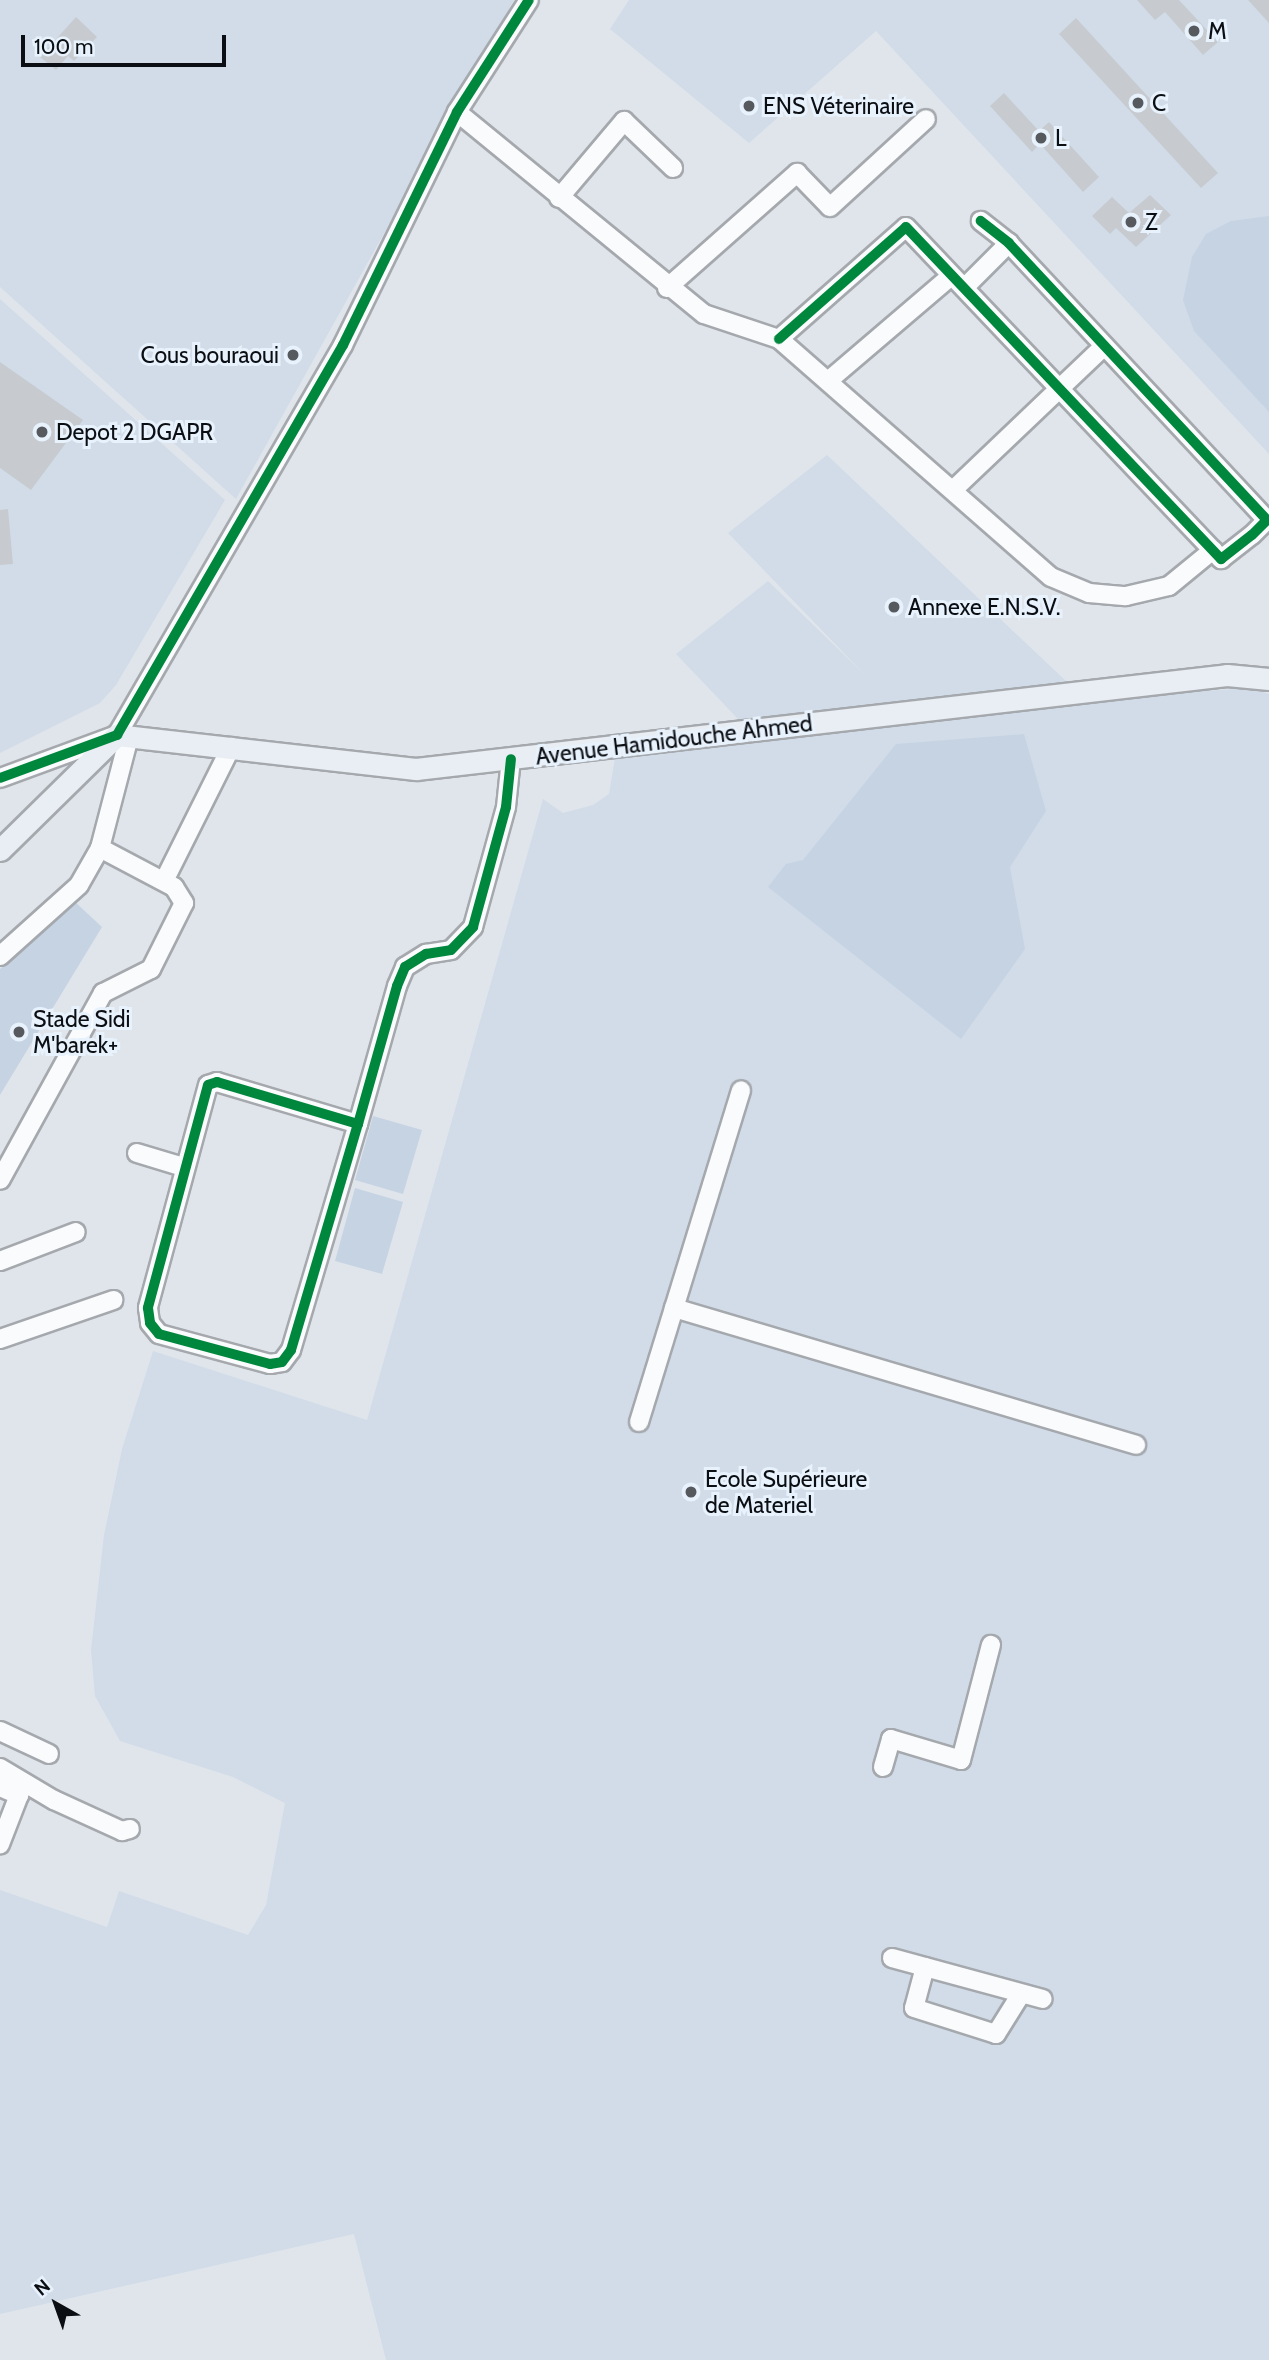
<!DOCTYPE html>
<html>
<head>
<meta charset="utf-8">
<style>
  body { margin:0 }
  #map { position:relative; width:1269px; height:2360px; overflow:hidden; background:#e0e5eb; font-family:Cabin,sans-serif }
  div>[style] { position:absolute }
  .built>* { inset:0; background:#d1dce8 }
  .green>* { inset:0; background:#c6d3e3 }
  .building>* { inset:0; background:#c7cbd0 }
  .roads { filter:drop-shadow(2px 0 #a5a9ae) drop-shadow(-2px 0 #a5a9ae) drop-shadow(0 2px #a5a9ae) drop-shadow(0 -2px #a5a9ae) }
  .minor>* { height:18px; margin:-9px; padding:0 9px; transform-origin:9px; border-radius:9px; background:#fafbfc }
  .major>* { height:21px; margin:-10.5px; padding:0 10.5px; transform-origin:10.5px; border-radius:10.5px; background:#e8eef3 }
  .cycleway>* { height:10px; margin:-5px; padding:0 5px; transform-origin:5px; border-radius:5px; background:#00873e }
  .dots>* { width:19px; height:19px; translate:-50% -50%; box-sizing:border-box; border:4px solid #e8f2fd; border-radius:50% }
  span { translate:-50% -50%; white-space:nowrap; text-align:center; line-height:1.15; -webkit-text-stroke:6px #e8f2fd; paint-order:stroke }
  .poi-label { font-size:23px; color:#0b0e12 }
  .left { translate:0 -50%; text-align:left }
  .right { translate:-100% -50%; text-align:right }
  .street-label { font-size:23px; color:#0b0e12 }
  .north { position:absolute; left:21px; top:2269px; width:70px; height:70px; -webkit-text-stroke:5px #e8f2fd; paint-order:stroke; rotate:320deg; font-size:19px; font-weight:700; line-height:28px; text-align:center; color:#0b0e12 }
  .north::after { content:''; display:block; margin:auto; width:24px; height:32px; background:#0b0e12; clip-path:polygon(50% 0,100% 100%,50% 72%,0 100%) }
  .scale { position:absolute; left:21px; top:35px; width:205px; height:32px; box-sizing:border-box; border:4px solid #0b0e12; border-top:0; padding-left:9px; font-size:21px; line-height:24px; white-space:nowrap; color:#0b0e12; -webkit-text-stroke:5px #e8f2fd; paint-order:stroke }
</style>
</head>
<body>
<div id="map">
  <div class="built">
    <div style="clip-path:polygon(0 0,514px 0,236px 499px,0 287px)"></div>
    <div style="clip-path:polygon(629px 0,1269px 0,1269px 454px,876px 31px,749px 143px,610px 29px)"></div>
    <div style="clip-path:polygon(0 299px,225px 500px,116px 685px,100px 703px,0 753px)"></div>
    <div style="clip-path:polygon(827px 455px,1067px 682px,740px 721px,676px 654px,768px 581px,864px 674px,728px 533px)"></div>
    <div style="clip-path:polygon(1250px 688px,1269px 694px,1269px 2360px,386px 2360px,354px 2234px,0 2314px,0 1890px,107px 1927px,119px 1891px,248px 1935px,266px 1905px,285px 1803px,233px 1777px,120px 1741px,95px 1696px,91px 1650px,104px 1535px,122px 1449px,153px 1351px,367px 1420px,543px 799px,563px 813px,593px 805px,609px 794px,615px 758px,1117px 697px)"></div>
  </div>
  <div class="green">
    <div style="clip-path:polygon(1269px 216px,1269px 412px,1194px 331px,1183px 300px,1192px 257px,1206px 234px,1231px 221px)"></div>
    <div style="clip-path:polygon(1024px 734px,1046px 811px,1010px 867px,1025px 949px,961px 1039px,768px 887px,786px 864px,803px 860px,896px 744px)"></div>
    <div style="clip-path:polygon(73px 900px,102px 927px,0 1095px,0 969px)"></div>
    <div style="clip-path:polygon(373px 1116px,422px 1130px,403px 1194px,355px 1180px)"></div>
    <div style="clip-path:polygon(355px 1188px,403px 1202px,382px 1274px,335px 1261px)"></div>
  </div>
  <div class="building">
    <div style="clip-path:polygon(1137px 0,1179px 0,1218px 42px,1203px 55px,1165px 12px,1155px 20px)"></div>
    <div style="clip-path:polygon(1248px 0,1269px 0,1269px 23px)"></div>
    <div style="clip-path:polygon(76px 17px,97px 37px,74px 61px,68px 56px,56px 70px,40px 57px)"></div>
    <div style="clip-path:polygon(1076px 18px,1218px 173px,1201px 188px,1059px 34px)"></div>
    <div style="clip-path:polygon(1004px 93px,1039px 131px,1049px 122px,1099px 177px,1083px 192px,1040px 144px,1032px 152px,990px 106px)"></div>
    <div style="clip-path:polygon(1150px 195px,1171px 215px,1136px 247px,1116px 228px,1110px 234px,1092px 216px,1112px 197px,1129px 213px)"></div>
    <div style="clip-path:polygon(0 362px,83px 420px,31px 490px,0 468px)"></div>
    <div style="clip-path:polygon(8px 509px,13px 564px,0 565px,0 510px)"></div>
  </div>
  <div class="roads">
    <div class="minor">
      <div style="left:457px;top:112px;width:319px;rotate:39.3deg"></div>
      <div style="left:704px;top:314px;width:79px;rotate:18.4deg"></div>
      <div style="left:779px;top:339px;width:361px;rotate:41.2deg"></div>
      <div style="left:1051px;top:577px;width:41px;rotate:22.8deg"></div>
      <div style="left:1089px;top:593px;width:37px;rotate:5deg"></div>
      <div style="left:1126px;top:596px;width:44px;rotate:-13.1deg"></div>
      <div style="left:1169px;top:586px;width:57px;rotate:-39.3deg"></div>
      <div style="left:559px;top:198px;width:101px;rotate:-49.8deg"></div>
      <div style="left:624px;top:121px;width:68px;rotate:43.8deg"></div>
      <div style="left:667px;top:288px;width:174px;rotate:-41.5deg"></div>
      <div style="left:797px;top:173px;width:47px;rotate:45.9deg"></div>
      <div style="left:830px;top:207px;width:130px;rotate:-42.5deg"></div>
      <div style="left:964px;top:288px;width:64px;rotate:-45deg"></div>
      <div style="left:779px;top:339px;width:169px;rotate:-41.4deg"></div>
      <div style="left:906px;top:227px;width:458px;rotate:46.5deg"></div>
      <div style="left:1221px;top:559px;width:39px;rotate:-38deg"></div>
      <div style="left:1252px;top:535px;width:21px;rotate:-45deg"></div>
      <div style="left:1267px;top:520px;width:379px;rotate:-133deg"></div>
      <div style="left:1009px;top:243px;width:36px;rotate:-142deg"></div>
      <div style="left:828px;top:381px;width:162px;rotate:-40.5deg"></div>
      <div style="left:953px;top:490px;width:209px;rotate:-43.6deg"></div>
      <div style="left:0;top:778px;width:125px;rotate:-20.2deg"></div>
      <div style="left:117px;top:735px;width:451px;rotate:-59.9deg"></div>
      <div style="left:343px;top:345px;width:259px;rotate:-63.9deg"></div>
      <div style="left:457px;top:112px;width:133px;rotate:-57.3deg"></div>
      <div style="left:100px;top:848px;width:115px;rotate:-75.4deg"></div>
      <div style="left:164px;top:881px;width:150px;rotate:-63.4deg"></div>
      <div style="left:0;top:956px;width:106px;rotate:-41.9deg"></div>
      <div style="left:79px;top:885px;width:43px;rotate:-60.4deg"></div>
      <div style="left:100px;top:848px;width:84px;rotate:27.8deg"></div>
      <div style="left:174px;top:887px;width:19px;rotate:58deg"></div>
      <div style="left:184px;top:903px;width:74px;rotate:116.6deg"></div>
      <div style="left:151px;top:969px;width:54px;rotate:153.4deg"></div>
      <div style="left:103px;top:993px;width:213px;rotate:118.8deg"></div>
      <div style="left:358px;top:1124px;width:147px;rotate:-163.4deg"></div>
      <div style="left:217px;top:1082px;width:9px;rotate:162deg"></div>
      <div style="left:208px;top:1085px;width:231px;rotate:105.1deg"></div>
      <div style="left:148px;top:1308px;width:15px;rotate:82deg"></div>
      <div style="left:150px;top:1323px;width:14px;rotate:51deg"></div>
      <div style="left:159px;top:1334px;width:115px;rotate:15.1deg"></div>
      <div style="left:270px;top:1364px;width:12px;rotate:-9deg"></div>
      <div style="left:282px;top:1362px;width:15px;rotate:-53deg"></div>
      <div style="left:291px;top:1350px;width:236px;rotate:-73.5deg"></div>
      <div style="left:358px;top:1124px;width:143px;rotate:-74.2deg"></div>
      <div style="left:397px;top:986px;width:21px;rotate:-67deg"></div>
      <div style="left:405px;top:967px;width:25px;rotate:-32deg"></div>
      <div style="left:426px;top:954px;width:25px;rotate:-9deg"></div>
      <div style="left:451px;top:950px;width:32px;rotate:-46deg"></div>
      <div style="left:473px;top:927px;width:124px;rotate:-74.6deg"></div>
      <div style="left:506px;top:807px;width:48px;rotate:-84.1deg"></div>
      <div style="left:137px;top:1153px;width:48px;rotate:16.9deg"></div>
      <div style="left:0;top:1261px;width:81px;rotate:-20.9deg"></div>
      <div style="left:674px;top:1308px;width:482px;rotate:16.5deg"></div>
      <div style="left:0;top:1339px;width:120px;rotate:-19deg"></div>
      <div style="left:639px;top:1422px;width:347px;rotate:-72.9deg"></div>
      <div style="left:0;top:1731px;width:54px;rotate:25.1deg"></div>
      <div style="left:883px;top:1767px;width:29px;rotate:-74deg"></div>
      <div style="left:891px;top:1739px;width:73px;rotate:16.7deg"></div>
      <div style="left:961px;top:1760px;width:119px;rotate:-75.4deg"></div>
      <div style="left:0;top:1768px;width:63px;rotate:30.7deg"></div>
      <div style="left:54px;top:1800px;width:75px;rotate:24.5deg"></div>
      <div style="left:122px;top:1831px;width:8px;rotate:-14deg"></div>
      <div style="left:0;top:1787px;width:21px;rotate:23deg"></div>
      <div style="left:19px;top:1795px;width:53px;rotate:111.2deg"></div>
      <div style="left:892px;top:1958px;width:156px;rotate:15.2deg"></div>
      <div style="left:925px;top:1967px;width:42px;rotate:105deg"></div>
      <div style="left:914px;top:2008px;width:86px;rotate:17.6deg"></div>
      <div style="left:996px;top:2034px;width:47px;rotate:-58deg"></div>
    </div>
    <div class="major">
      <div style="left:0;top:850px;width:164px;rotate:-44.5deg"></div>
      <div style="left:117px;top:735px;width:301px;rotate:6.5deg"></div>
      <div style="left:416px;top:769px;width:816px;rotate:-6.61deg"></div>
      <div style="left:1227px;top:675px;width:42px;rotate:5.4deg"></div>
    </div>
  </div>
  <div class="cycleway">
    <div style="left:779px;top:339px;width:169px;rotate:-41.4deg"></div>
    <div style="left:906px;top:227px;width:458px;rotate:46.5deg"></div>
    <div style="left:1221px;top:559px;width:39px;rotate:-38deg"></div>
    <div style="left:1252px;top:535px;width:21px;rotate:-45deg"></div>
    <div style="left:1267px;top:520px;width:379px;rotate:-133deg"></div>
    <div style="left:1009px;top:243px;width:36px;rotate:-142deg"></div>
    <div style="left:0;top:778px;width:125px;rotate:-20.2deg"></div>
    <div style="left:117px;top:735px;width:451px;rotate:-59.9deg"></div>
    <div style="left:343px;top:345px;width:259px;rotate:-63.9deg"></div>
    <div style="left:457px;top:112px;width:133px;rotate:-57.3deg"></div>
    <div style="left:358px;top:1124px;width:147px;rotate:-163.4deg"></div>
    <div style="left:217px;top:1082px;width:9px;rotate:162deg"></div>
    <div style="left:208px;top:1085px;width:231px;rotate:105.1deg"></div>
    <div style="left:148px;top:1308px;width:15px;rotate:82deg"></div>
    <div style="left:150px;top:1323px;width:14px;rotate:51deg"></div>
    <div style="left:159px;top:1334px;width:115px;rotate:15.1deg"></div>
    <div style="left:270px;top:1364px;width:12px;rotate:-9deg"></div>
    <div style="left:282px;top:1362px;width:15px;rotate:-53deg"></div>
    <div style="left:291px;top:1350px;width:236px;rotate:-73.5deg"></div>
    <div style="left:358px;top:1124px;width:143px;rotate:-74.2deg"></div>
    <div style="left:397px;top:986px;width:21px;rotate:-67deg"></div>
    <div style="left:405px;top:967px;width:25px;rotate:-32deg"></div>
    <div style="left:426px;top:954px;width:25px;rotate:-9deg"></div>
    <div style="left:451px;top:950px;width:32px;rotate:-46deg"></div>
    <div style="left:473px;top:927px;width:124px;rotate:-74.6deg"></div>
    <div style="left:506px;top:807px;width:48px;rotate:-84.1deg"></div>
  </div>
  <div class="dots">
    <div style="left:1194px;top:31px;background:#56595e"></div>
    <div style="left:1138px;top:103px;background:#56595e"></div>
    <div style="left:749px;top:106px;background:#56595e"></div>
    <div style="left:1041px;top:138px;background:#56595e"></div>
    <div style="left:1131px;top:222px;background:#56595e"></div>
    <div style="left:293px;top:355px;background:#56595e"></div>
    <div style="left:42px;top:432px;background:#56595e"></div>
    <div style="left:894px;top:607px;background:#56595e"></div>
    <div style="left:19px;top:1032px;background:#56595e"></div>
    <div style="left:691px;top:1492px;background:#56595e"></div>
  </div>
  <div class="poi-label">
    <span class="left" style="left:1208px;top:31px">M</span>
    <span class="left" style="left:1152px;top:103px">C</span>
    <span class="left" style="left:763px;top:106px">ENS Véterinaire</span>
    <span class="left" style="left:1055px;top:138px">L</span>
    <span class="left" style="left:1145px;top:222px">Z</span>
    <span class="right" style="left:279px;top:355px">Cous bouraoui</span>
    <span class="left" style="left:56px;top:432px">Depot 2 DGAPR</span>
    <span class="left" style="left:908px;top:607px">Annexe E.N.S.V.</span>
    <span class="left" style="left:33px;top:1032px">Stade Sidi<br>M'barek+</span>
    <span class="left" style="left:705px;top:1492px">Ecole Supérieure<br>de Materiel</span>
  </div>
  <div class="street-label">
    <span style="left:674px;top:740px;rotate:-7deg">Avenue Hamidouche Ahmed</span>
  </div>
  <div class="north">N</div>
  <div class="scale">100 m</div>
</div>
</body>
</html>
